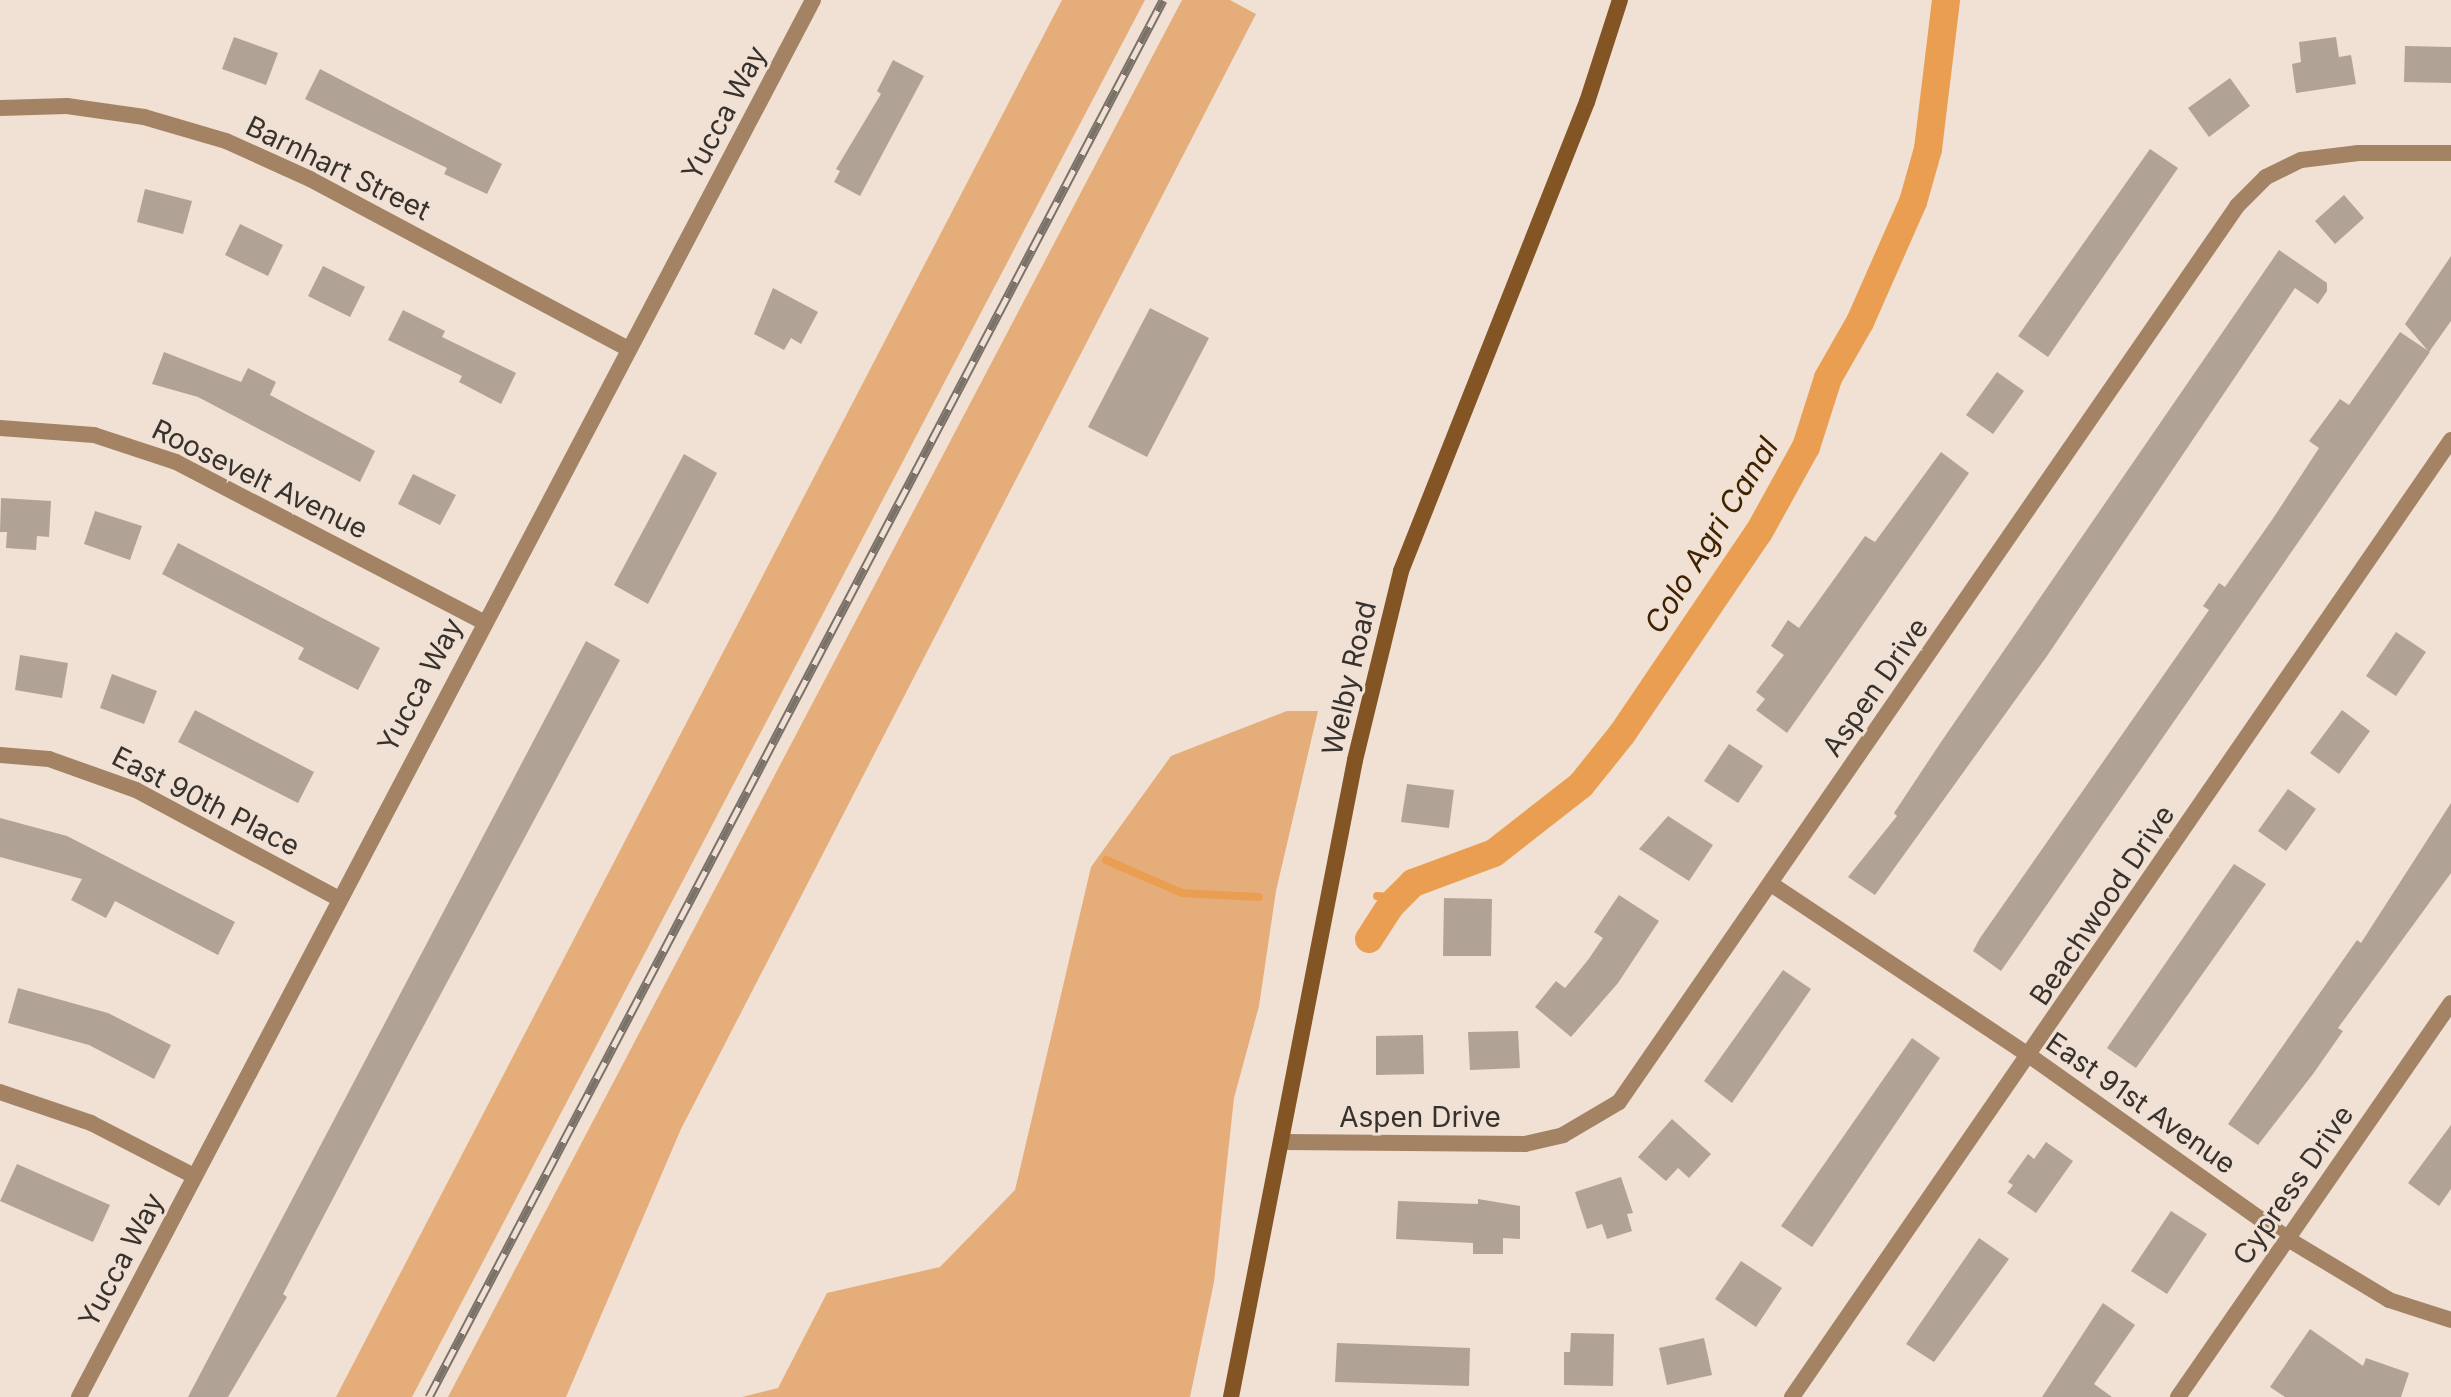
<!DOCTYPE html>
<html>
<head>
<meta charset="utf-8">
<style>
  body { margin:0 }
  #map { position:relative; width:2451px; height:1397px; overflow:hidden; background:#f0e1d4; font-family:Inter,sans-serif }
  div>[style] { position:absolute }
  .green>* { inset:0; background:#e5ad7a }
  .stream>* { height:8px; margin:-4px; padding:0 4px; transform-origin:4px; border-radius:4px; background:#ea9e51 }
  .canal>* { height:28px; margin:-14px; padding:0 14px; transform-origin:14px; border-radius:14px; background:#ea9e51 }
  .building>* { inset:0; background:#b0a295 }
  .street>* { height:16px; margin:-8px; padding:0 8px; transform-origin:8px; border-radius:8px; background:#a48365 }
  .secondary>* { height:16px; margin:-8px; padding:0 8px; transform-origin:8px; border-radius:8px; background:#835424 }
  .rail>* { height:9px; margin-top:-4.5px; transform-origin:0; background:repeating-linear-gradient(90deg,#f0e1d4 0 18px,#7a7169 0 36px); box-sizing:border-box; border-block:2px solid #7a7169 }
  span { translate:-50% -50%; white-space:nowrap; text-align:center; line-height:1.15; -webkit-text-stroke:6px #f0e1d4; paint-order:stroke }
  .street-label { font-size:28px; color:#37322d }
  .water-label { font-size:30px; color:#402201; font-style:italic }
</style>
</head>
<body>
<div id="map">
  <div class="green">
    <div style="clip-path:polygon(1062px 0,1145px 0,412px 1397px,336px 1397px)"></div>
    <div style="clip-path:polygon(1182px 0,1230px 0,1256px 14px,681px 1129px,566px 1397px,448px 1397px)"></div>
    <div style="clip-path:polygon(1287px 711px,1318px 711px,1276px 891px,1259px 1006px,1234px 1098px,1214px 1282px,1190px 1397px,742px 1397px,778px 1388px,827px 1293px,940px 1267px,1015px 1190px,1091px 867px,1171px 756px)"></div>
  </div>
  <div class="stream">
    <div style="left:1106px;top:860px;width:83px;rotate:23.5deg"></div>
    <div style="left:1182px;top:893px;width:77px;rotate:3deg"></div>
    <div style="left:1377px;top:896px;width:21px;rotate:5deg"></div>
  </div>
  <div class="canal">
    <div style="left:1369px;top:939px;width:40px;rotate:-57.1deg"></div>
    <div style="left:1391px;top:905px;width:31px;rotate:-45deg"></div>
    <div style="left:1413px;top:883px;width:86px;rotate:-20.3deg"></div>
    <div style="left:1494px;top:853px;width:110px;rotate:-38deg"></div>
    <div style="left:1581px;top:785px;width:65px;rotate:-51.2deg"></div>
    <div style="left:1622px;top:734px;width:244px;rotate:-55.9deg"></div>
    <div style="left:1759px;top:532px;width:97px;rotate:-61.1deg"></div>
    <div style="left:1806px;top:447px;width:72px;rotate:-72.3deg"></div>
    <div style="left:1828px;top:378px;width:64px;rotate:-60.3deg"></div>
    <div style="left:1860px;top:322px;width:131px;rotate:-66.2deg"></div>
    <div style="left:1913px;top:202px;width:55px;rotate:-74.2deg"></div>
    <div style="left:1928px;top:149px;width:150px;rotate:-83.1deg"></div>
  </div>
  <div class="building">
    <div style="clip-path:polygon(234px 37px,278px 53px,266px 85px,222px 69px)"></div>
    <div style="clip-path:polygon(2336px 37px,2339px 57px,2351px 55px,2356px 84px,2296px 93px,2292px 64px,2301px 62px,2299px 42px)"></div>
    <div style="clip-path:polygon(2405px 46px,2451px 47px,2451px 83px,2404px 82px)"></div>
    <div style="clip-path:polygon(893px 60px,924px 76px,860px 196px,834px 182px,840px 171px,836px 169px,881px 94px,877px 91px)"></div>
    <div style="clip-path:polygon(320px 69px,502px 164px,487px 194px,444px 174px,447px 168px,305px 99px)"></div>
    <div style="clip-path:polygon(2230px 78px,2250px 106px,2209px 137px,2188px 108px)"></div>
    <div style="clip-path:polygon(2150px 149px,2178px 168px,2048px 357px,2018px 336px)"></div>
    <div style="clip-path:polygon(145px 189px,192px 201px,183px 234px,137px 222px)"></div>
    <div style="clip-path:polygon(2344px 195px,2364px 218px,2335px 244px,2315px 221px)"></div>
    <div style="clip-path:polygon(240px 224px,283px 245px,268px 276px,225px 255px)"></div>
    <div style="clip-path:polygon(2279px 250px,2327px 283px,2327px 291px,2318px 304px,2295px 288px,2047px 656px,1875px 895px,1848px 877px,1897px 816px,1894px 813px,1941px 742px)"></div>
    <div style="clip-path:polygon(2451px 256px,2451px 321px,2429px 352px,2405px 324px)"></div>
    <div style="clip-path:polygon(323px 266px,365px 287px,350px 317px,308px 296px)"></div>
    <div style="clip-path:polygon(773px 288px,818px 312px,801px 344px,791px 338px,784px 350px,754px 334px)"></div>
    <div style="clip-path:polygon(1150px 308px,1209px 338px,1147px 457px,1088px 427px)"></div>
    <div style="clip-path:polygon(403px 310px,445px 331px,442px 337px,516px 373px,501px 404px,459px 382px,462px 376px,388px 340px)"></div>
    <div style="clip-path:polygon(2400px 332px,2430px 352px,2001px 971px,1973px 951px,1980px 938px,2209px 610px,2203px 606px,2219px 583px,2225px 587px,2274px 517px,2319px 448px,2309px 441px,2340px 399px,2349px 405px)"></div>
    <div style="clip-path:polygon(164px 352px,241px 382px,248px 368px,276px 382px,270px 395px,375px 451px,360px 482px,198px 397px,152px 384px)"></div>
    <div style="clip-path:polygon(1997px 372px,2024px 391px,1993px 434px,1966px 415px)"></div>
    <div style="clip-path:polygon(1941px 452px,1969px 473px,1787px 733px,1756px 710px,1765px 699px,1756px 692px,1784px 655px,1771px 646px,1788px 620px,1799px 628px,1865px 536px,1875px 542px)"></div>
    <div style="clip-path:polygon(684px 454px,717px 473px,648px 604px,614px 585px)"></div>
    <div style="clip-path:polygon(413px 474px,456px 495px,440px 525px,398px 504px)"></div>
    <div style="clip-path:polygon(1px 498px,51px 501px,49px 537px,37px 536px,36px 550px,6px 548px,7px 532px,0 532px)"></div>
    <div style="clip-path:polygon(95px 511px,142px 526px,130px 560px,84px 544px)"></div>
    <div style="clip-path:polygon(178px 543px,380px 648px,358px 690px,298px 659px,304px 648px,162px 574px)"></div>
    <div style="clip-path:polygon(2396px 632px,2426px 652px,2396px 696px,2366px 676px)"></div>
    <div style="clip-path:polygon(586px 641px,620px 660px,407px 1057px,283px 1294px,287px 1297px,228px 1397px,188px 1397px)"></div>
    <div style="clip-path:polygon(20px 655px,68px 663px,62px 698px,15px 690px)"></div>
    <div style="clip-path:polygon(112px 674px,157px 691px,144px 724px,100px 708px)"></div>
    <div style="clip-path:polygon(195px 710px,314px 772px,298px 803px,178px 742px)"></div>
    <div style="clip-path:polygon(2342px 710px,2370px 731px,2339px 774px,2310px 753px)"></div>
    <div style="clip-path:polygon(1729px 744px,1763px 766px,1738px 803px,1704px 781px)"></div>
    <div style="clip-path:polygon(1407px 784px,1454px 790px,1449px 828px,1401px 822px)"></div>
    <div style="clip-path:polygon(2288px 789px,2316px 809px,2286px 851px,2258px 831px)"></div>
    <div style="clip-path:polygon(2451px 803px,2451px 873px,2338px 1028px,2343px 1031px,2313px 1074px,2258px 1145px,2228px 1124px,2357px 940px,2361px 943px)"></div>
    <div style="clip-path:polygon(1668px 816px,1713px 845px,1689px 881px,1639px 849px)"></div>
    <div style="clip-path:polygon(0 818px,67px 836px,235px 922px,218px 955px,115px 901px,106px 918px,71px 900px,82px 879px,0 857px)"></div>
    <div style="clip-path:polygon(2234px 864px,2266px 884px,2136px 1068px,2107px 1048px)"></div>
    <div style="clip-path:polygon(1619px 895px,1659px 921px,1618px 983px,1571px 1037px,1535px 1007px,1556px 981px,1565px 988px,1588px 960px,1603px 938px,1594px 932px)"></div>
    <div style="clip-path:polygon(1444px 898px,1492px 899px,1491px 956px,1443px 956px)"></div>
    <div style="clip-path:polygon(1783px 970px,1811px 989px,1732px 1103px,1704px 1081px)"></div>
    <div style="clip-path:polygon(18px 988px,108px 1013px,171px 1045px,154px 1079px,89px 1045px,8px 1023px)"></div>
    <div style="clip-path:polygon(1518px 1031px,1520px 1068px,1470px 1070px,1468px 1032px)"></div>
    <div style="clip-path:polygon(1423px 1035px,1424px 1074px,1376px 1075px,1376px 1036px)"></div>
    <div style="clip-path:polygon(1912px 1038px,1940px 1058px,1812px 1247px,1781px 1226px)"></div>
    <div style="clip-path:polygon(1672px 1119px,1711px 1154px,1689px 1178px,1678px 1168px,1666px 1181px,1638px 1157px)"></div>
    <div style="clip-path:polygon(2451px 1125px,2451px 1189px,2439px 1206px,2408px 1183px)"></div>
    <div style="clip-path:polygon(2046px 1142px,2073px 1161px,2036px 1213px,2007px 1193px,2013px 1185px,2008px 1182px,2028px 1154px,2034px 1159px)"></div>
    <div style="clip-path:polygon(17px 1164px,110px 1205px,93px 1242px,0 1201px)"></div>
    <div style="clip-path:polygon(1621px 1177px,1633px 1213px,1627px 1214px,1632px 1231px,1607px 1239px,1602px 1224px,1587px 1229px,1575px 1192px)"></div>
    <div style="clip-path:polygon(1478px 1199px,1520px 1206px,1520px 1239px,1503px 1238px,1503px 1254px,1473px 1254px,1473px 1243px,1396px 1239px,1398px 1201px,1478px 1204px)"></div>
    <div style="clip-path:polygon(2171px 1211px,2207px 1234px,2167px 1294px,2131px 1271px)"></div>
    <div style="clip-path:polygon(1979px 1238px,2009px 1259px,1934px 1362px,1906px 1344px)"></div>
    <div style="clip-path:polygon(1741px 1261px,1782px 1288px,1756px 1327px,1715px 1299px)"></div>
    <div style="clip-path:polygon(2103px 1303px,2135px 1325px,2094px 1384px,2112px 1397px,2042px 1397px)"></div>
    <div style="clip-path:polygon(2310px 1329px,2363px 1366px,2366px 1358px,2409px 1373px,2401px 1397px,2285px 1397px,2270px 1387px)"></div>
    <div style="clip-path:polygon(1571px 1333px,1614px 1334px,1613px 1386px,1564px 1385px,1564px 1352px,1570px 1352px)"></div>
    <div style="clip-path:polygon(1704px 1338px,1712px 1375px,1667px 1385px,1659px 1348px)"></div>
    <div style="clip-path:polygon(1337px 1343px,1470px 1348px,1469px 1386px,1335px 1382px)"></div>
  </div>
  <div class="street">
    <div style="left:0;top:108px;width:67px;rotate:-1.7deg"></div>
    <div style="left:67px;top:106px;width:78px;rotate:8.1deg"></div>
    <div style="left:144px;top:117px;width:85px;rotate:16.3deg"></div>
    <div style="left:226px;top:141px;width:92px;rotate:24.3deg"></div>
    <div style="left:310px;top:179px;width:361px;rotate:28.1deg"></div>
    <div style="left:0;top:428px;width:94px;rotate:4.3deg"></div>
    <div style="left:94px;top:435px;width:86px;rotate:18.2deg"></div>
    <div style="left:176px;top:462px;width:346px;rotate:27.5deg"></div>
    <div style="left:0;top:755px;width:49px;rotate:4.7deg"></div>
    <div style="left:49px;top:759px;width:92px;rotate:19.6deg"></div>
    <div style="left:136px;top:790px;width:228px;rotate:28.2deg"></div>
    <div style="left:1771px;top:884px;width:311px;rotate:33.6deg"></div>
    <div style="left:2030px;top:1056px;width:316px;rotate:35.3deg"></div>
    <div style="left:2288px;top:1239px;width:118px;rotate:31.1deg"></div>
    <div style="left:2389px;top:1300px;width:65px;rotate:17.9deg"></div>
    <div style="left:0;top:1092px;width:96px;rotate:18.8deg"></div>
    <div style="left:91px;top:1123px;width:116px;rotate:27.2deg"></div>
    <div style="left:1284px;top:1142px;width:241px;rotate:0.5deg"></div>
    <div style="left:1525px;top:1144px;width:39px;rotate:-13deg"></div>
    <div style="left:1563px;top:1135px;width:65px;rotate:-30.5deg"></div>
    <div style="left:1619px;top:1102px;width:1088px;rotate:-55.4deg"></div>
    <div style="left:2237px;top:206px;width:41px;rotate:-45deg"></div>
    <div style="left:2266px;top:177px;width:39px;rotate:-26deg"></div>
    <div style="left:2301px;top:160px;width:58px;rotate:-6.9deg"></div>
    <div style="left:2359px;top:153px;width:92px"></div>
    <div style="left:79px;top:1397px;width:1578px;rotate:-62.28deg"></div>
    <div style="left:1792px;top:1397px;width:1162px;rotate:-55.45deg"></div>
    <div style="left:2178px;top:1397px;width:479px;rotate:-55.3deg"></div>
  </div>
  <div class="secondary">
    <div style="left:1231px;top:1397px;width:649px;rotate:-78.98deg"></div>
    <div style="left:1355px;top:760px;width:195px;rotate:-76.3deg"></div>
    <div style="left:1401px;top:571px;width:505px;rotate:-68.37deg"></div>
    <div style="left:1587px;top:102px;width:107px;rotate:-72.1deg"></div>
  </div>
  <div class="rail">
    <div style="left:429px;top:1397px;width:1578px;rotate:-62.28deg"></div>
  </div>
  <div class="street-label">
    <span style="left:724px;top:113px;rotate:-62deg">Yucca Way</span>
    <span style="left:338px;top:168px;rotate:26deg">Barnhart Street</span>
    <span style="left:260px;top:479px;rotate:26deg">Roosevelt Avenue</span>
    <span style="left:1349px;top:678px;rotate:-77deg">Welby Road</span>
    <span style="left:420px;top:685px;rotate:-62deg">Yucca Way</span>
    <span style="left:1875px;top:687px;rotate:-55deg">Aspen Drive</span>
    <span style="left:206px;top:801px;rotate:27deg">East 90th Place</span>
    <span style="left:2102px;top:905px;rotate:-56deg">Beachwood Drive</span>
    <span style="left:2141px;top:1103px;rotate:35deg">East 91st Avenue</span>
    <span style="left:1420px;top:1117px">Aspen Drive</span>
    <span style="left:2293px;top:1185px;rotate:-55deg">Cypress Drive</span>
    <span style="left:121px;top:1260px;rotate:-62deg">Yucca Way</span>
  </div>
  <div class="water-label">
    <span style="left:1711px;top:535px;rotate:-58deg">Colo Agri Canal</span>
  </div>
</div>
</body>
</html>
